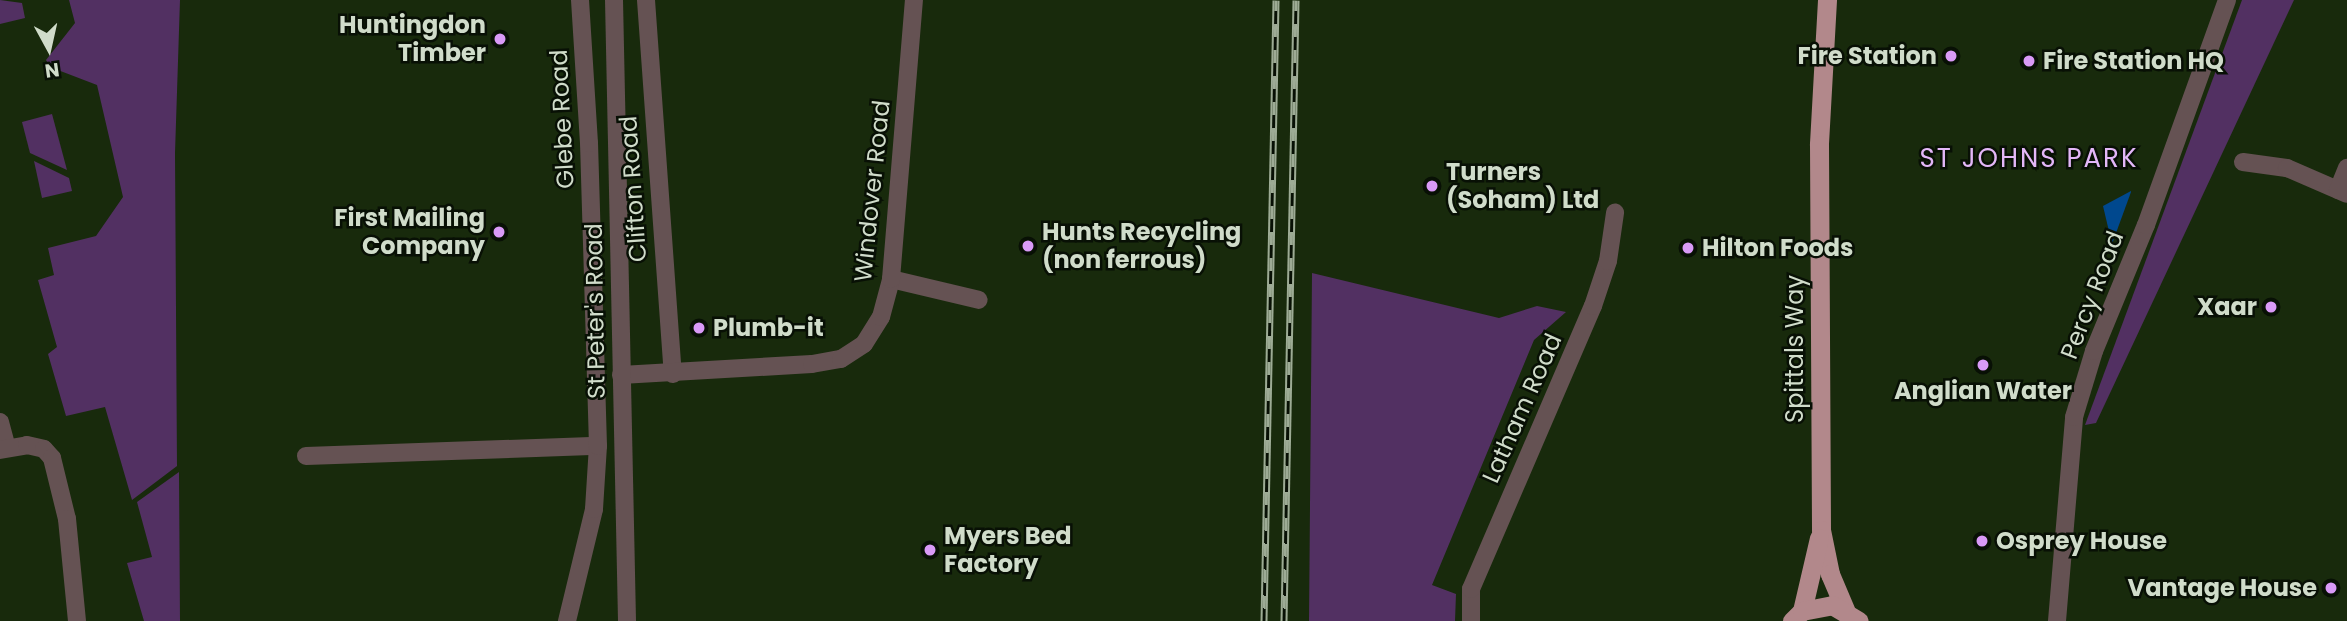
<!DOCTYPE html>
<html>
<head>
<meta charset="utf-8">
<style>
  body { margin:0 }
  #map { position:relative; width:2347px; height:621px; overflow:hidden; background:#182a0c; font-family:Poppins,sans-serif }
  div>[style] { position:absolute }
  .green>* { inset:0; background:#523062 }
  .water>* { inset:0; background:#00488e }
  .minor>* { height:18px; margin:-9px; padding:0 9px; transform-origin:9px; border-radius:9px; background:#655253 }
  .tertiary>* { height:18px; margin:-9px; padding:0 9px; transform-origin:9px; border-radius:9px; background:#655253 }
  .trunk>* { height:19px; margin:-9.5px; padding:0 9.5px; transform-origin:9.5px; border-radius:9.5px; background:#b2888b }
  .rail>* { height:7px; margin-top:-3.5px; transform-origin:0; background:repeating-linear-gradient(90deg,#081005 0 13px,#9dab95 0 26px); box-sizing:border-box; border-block:2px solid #9dab95 }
  .dots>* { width:19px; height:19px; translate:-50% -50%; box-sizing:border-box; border:4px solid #081005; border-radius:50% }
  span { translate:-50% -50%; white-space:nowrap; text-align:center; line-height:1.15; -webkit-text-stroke:5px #081005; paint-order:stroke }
  .poi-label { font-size:24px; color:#d0dcca; font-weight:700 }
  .right { translate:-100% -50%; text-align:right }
  .left { translate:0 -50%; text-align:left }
  .street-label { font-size:24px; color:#d0dcca }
  .neighbourhood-label { font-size:26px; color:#e3b7f8; letter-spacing:2px }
  .north { position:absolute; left:14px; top:14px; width:70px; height:70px; -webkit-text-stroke:5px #081005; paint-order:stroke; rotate:172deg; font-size:19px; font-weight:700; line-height:28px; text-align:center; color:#d0dcca }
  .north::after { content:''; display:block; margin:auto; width:24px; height:32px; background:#d0dcca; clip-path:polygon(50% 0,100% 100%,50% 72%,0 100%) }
</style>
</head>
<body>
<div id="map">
  <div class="green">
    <div style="clip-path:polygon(0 0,22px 3px,25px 18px,0 24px)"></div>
    <div style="clip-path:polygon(69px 0,180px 0,175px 153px,177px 466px,132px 500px,105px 407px,66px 416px,48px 354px,57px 347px,38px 280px,54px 275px,48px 248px,96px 236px,123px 197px,97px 85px,50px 67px,46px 60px,75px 23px)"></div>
    <div style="clip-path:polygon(2242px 0,2294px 0,2096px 423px,2085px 425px)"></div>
    <div style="clip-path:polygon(52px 114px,67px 170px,30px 153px,22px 122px)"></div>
    <div style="clip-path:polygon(34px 161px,69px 178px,72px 191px,42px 198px)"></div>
    <div style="clip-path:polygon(1312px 273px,1499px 318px,1537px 306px,1566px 312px,1534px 340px,1432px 585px,1456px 594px,1455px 621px,1309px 621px)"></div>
    <div style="clip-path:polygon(179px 472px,180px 621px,144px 621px,127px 563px,152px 557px,137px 502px)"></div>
  </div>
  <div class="water">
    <div style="clip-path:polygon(2131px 191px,2131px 192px,2112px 244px,2103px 206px)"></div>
  </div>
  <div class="minor">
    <div style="left:646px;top:0;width:375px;rotate:85.9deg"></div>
    <div style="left:2243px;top:162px;width:44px;rotate:7.8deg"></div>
    <div style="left:2287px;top:168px;width:65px;rotate:23.4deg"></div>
    <div style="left:2338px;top:190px;width:24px;rotate:-68deg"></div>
    <div style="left:891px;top:279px;width:90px;rotate:13.4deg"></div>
    <div style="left:621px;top:375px;width:191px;rotate:-3.3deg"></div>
    <div style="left:812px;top:364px;width:29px;rotate:-10deg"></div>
    <div style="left:841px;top:359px;width:27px;rotate:-33deg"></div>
    <div style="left:864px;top:344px;width:32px;rotate:-58deg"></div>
    <div style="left:881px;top:317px;width:39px;rotate:-75deg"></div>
    <div style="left:891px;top:279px;width:280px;rotate:-85.3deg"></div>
    <div style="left:0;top:422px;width:27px;rotate:75deg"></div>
    <div style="left:0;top:450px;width:27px;rotate:-10deg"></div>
    <div style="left:27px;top:445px;width:17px;rotate:13deg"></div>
    <div style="left:44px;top:449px;width:12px;rotate:48deg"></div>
    <div style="left:52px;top:458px;width:63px;rotate:76.2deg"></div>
    <div style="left:67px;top:519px;width:102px;rotate:84.4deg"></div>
    <div style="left:306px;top:456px;width:292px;rotate:-2deg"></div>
    <div style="left:567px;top:621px;width:115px;rotate:-76.4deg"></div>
    <div style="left:594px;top:509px;width:63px;rotate:-86.4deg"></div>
    <div style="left:598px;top:446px;width:303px;rotate:-91.7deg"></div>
    <div style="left:589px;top:143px;width:143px;rotate:-93.6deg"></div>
    <div style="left:1471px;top:621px;width:32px;rotate:-90deg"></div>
    <div style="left:1471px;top:589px;width:308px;rotate:-66.7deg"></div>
    <div style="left:1593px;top:306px;width:47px;rotate:-71.6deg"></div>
    <div style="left:1608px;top:261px;width:49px;rotate:-81.7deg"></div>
    <div style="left:2057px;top:621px;width:205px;rotate:-85.2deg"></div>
    <div style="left:2074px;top:417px;width:69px;rotate:-73.1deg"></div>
    <div style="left:2094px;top:351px;width:136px;rotate:-67.6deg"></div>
    <div style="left:2146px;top:225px;width:239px;rotate:-70.2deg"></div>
  </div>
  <div class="tertiary">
    <div style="left:614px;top:0;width:621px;rotate:88.8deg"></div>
  </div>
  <div class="trunk">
    <div style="left:1827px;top:0;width:145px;rotate:93.2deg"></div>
    <div style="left:1819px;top:145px;width:385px;rotate:89.7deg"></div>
    <div style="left:1821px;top:530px;width:45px;rotate:78.4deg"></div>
    <div style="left:1830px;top:574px;width:39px;rotate:67deg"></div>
    <div style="left:1802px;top:611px;width:75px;rotate:-76.9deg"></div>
    <div style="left:1792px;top:621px;width:14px;rotate:-45deg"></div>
    <div style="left:1802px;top:611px;width:31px;rotate:-11deg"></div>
    <div style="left:1832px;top:605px;width:31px;rotate:31deg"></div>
  </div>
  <div class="rail">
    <div style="left:1264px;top:621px;width:621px;rotate:-88.89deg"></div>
    <div style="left:1284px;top:621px;width:621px;rotate:-88.89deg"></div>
  </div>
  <div class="dots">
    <div style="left:500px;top:39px;background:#d99af7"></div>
    <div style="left:1951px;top:56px;background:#d99af7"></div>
    <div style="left:2029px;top:61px;background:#d99af7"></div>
    <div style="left:1432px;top:186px;background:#d99af7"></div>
    <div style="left:499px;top:232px;background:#d99af7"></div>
    <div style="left:1028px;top:246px;background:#d99af7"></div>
    <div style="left:1688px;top:248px;background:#d99af7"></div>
    <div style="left:2271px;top:307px;background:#d99af7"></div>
    <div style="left:699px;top:328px;background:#d99af7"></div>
    <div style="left:1983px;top:365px;background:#d99af7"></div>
    <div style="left:1982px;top:541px;background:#d99af7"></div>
    <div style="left:930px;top:550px;background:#d99af7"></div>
    <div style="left:2331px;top:588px;background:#d99af7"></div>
  </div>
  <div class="poi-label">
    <span class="right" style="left:486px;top:39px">Huntingdon<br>Timber</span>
    <span class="right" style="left:1937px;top:56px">Fire Station</span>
    <span class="left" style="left:2043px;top:61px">Fire Station HQ</span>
    <span class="left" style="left:1446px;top:186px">Turners<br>(Soham) Ltd</span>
    <span class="right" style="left:485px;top:232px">First Mailing<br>Company</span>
    <span class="left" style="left:1042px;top:246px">Hunts Recycling<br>(non ferrous)</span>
    <span class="left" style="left:1702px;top:248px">Hilton Foods</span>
    <span class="right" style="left:2257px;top:307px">Xaar</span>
    <span class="left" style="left:713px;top:328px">Plumb-it</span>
    <span style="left:1983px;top:391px">Anglian Water</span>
    <span class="left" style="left:944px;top:550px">Myers Bed<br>Factory</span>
    <span class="left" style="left:1996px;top:541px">Osprey House</span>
    <span class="right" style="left:2317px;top:588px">Vantage House</span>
  </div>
  <div class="street-label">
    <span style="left:562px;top:119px;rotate:-93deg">Glebe Road</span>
    <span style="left:633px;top:189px;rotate:-94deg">Clifton Road</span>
    <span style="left:872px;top:191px;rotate:-84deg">Windover Road</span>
    <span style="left:2092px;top:295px;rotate:-69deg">Percy Road</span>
    <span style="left:595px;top:311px;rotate:-91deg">St Peter's Road</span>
    <span style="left:1795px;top:349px;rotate:-90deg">Spittals Way</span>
    <span style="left:1522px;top:408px;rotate:-66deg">Latham Road</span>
  </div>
  <div class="neighbourhood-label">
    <span style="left:2029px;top:159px">ST JOHNS PARK</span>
  </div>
  <div class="north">N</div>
</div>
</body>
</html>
